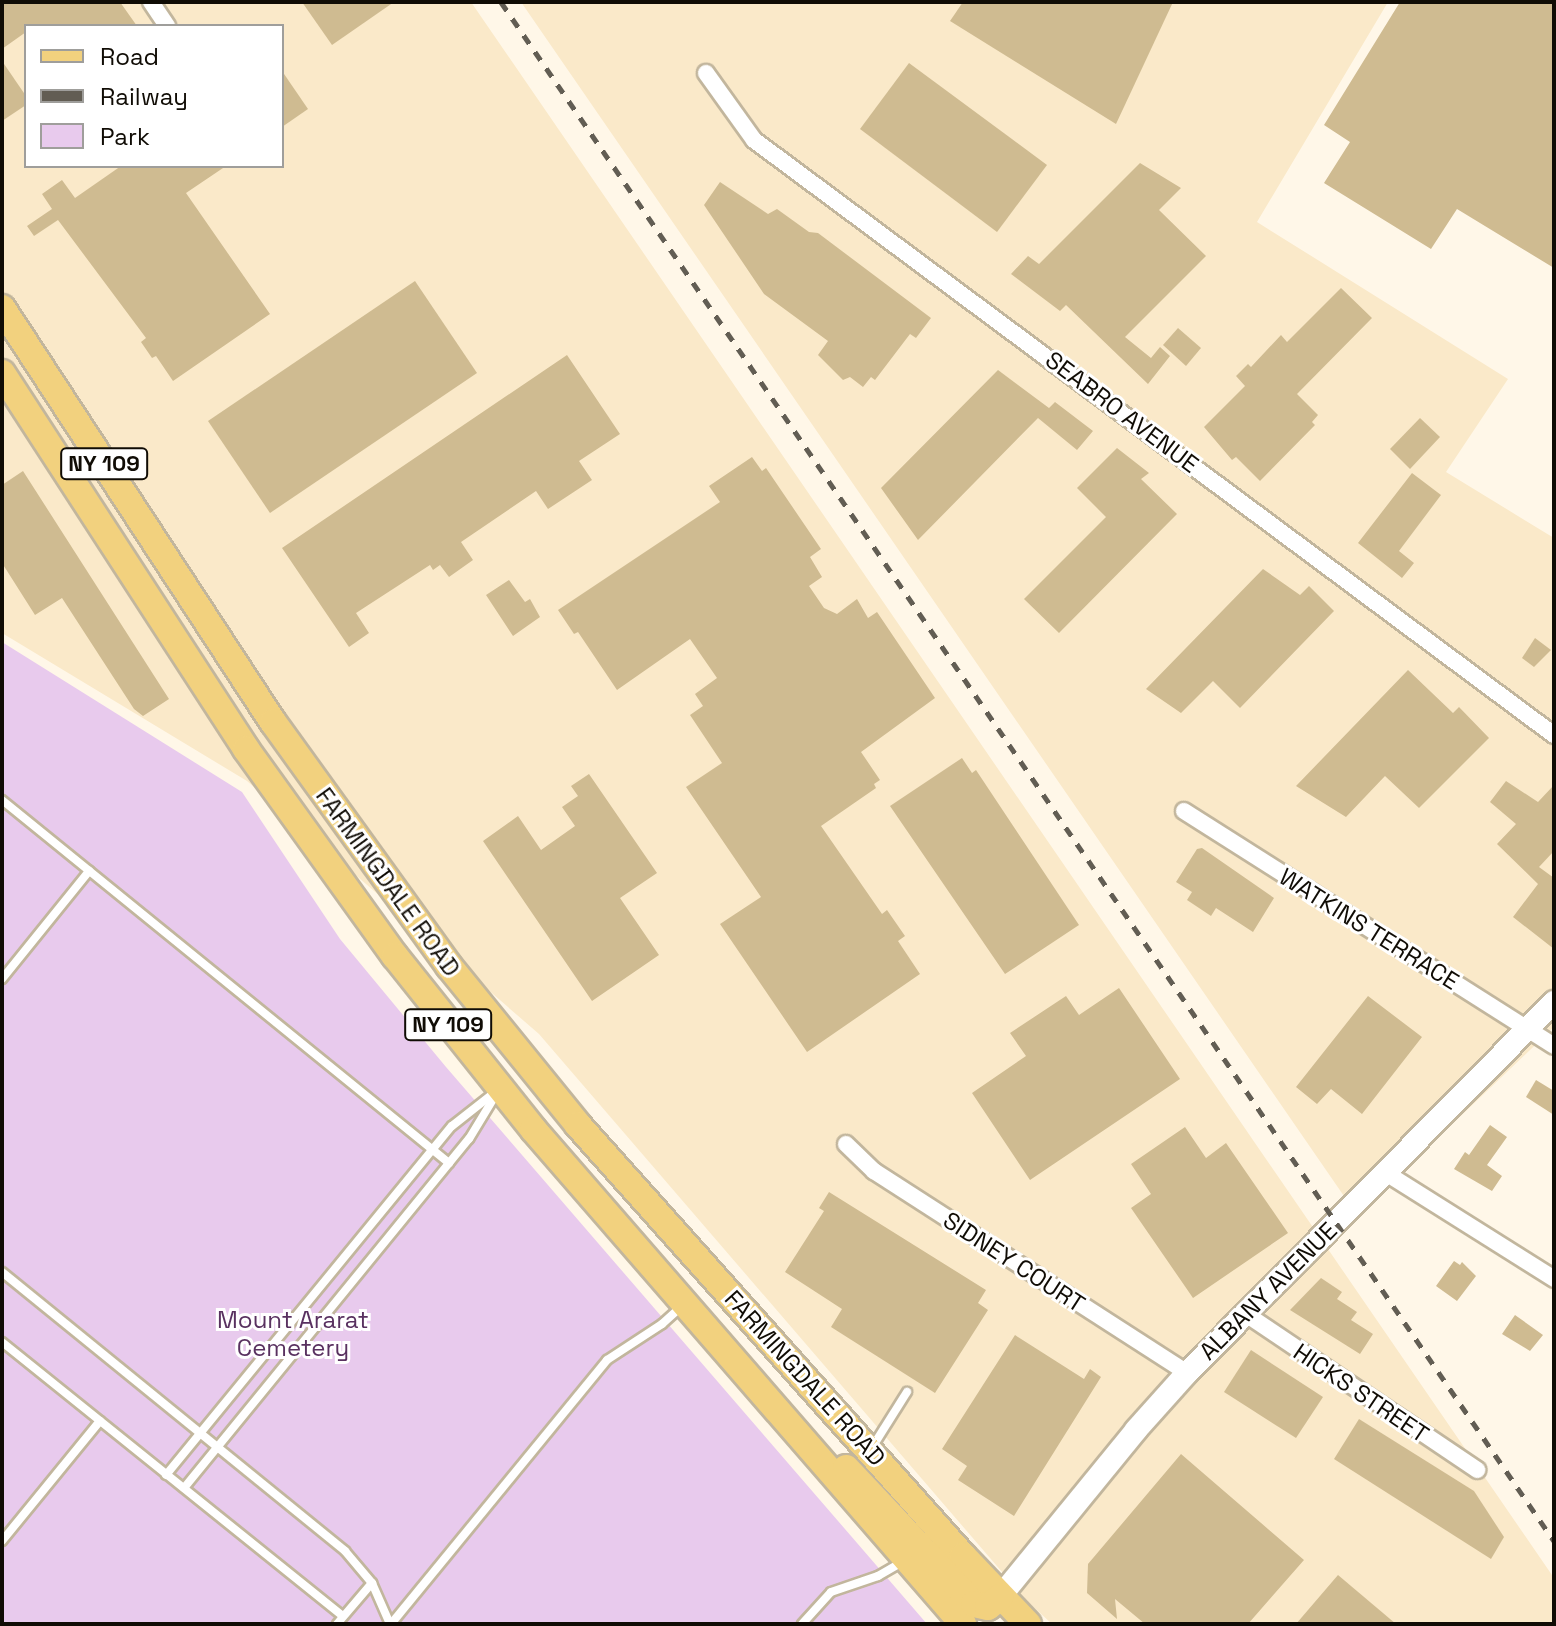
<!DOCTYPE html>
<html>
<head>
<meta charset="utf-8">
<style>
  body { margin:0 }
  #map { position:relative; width:1556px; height:1626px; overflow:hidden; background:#fff7e8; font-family:"Space Grotesk",sans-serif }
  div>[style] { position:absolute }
  .built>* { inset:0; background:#fae9c9 }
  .green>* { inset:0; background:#e8caed }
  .building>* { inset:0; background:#cfbb91 }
  .roads { filter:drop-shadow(2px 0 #c2b69d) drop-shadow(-2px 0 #c2b69d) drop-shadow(0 2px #c2b69d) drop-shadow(0 -2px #c2b69d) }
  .lane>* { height:8px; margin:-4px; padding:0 4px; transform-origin:4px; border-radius:4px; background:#fff }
  .street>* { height:16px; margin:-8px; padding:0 8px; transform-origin:8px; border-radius:8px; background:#fff }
  .secondary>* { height:22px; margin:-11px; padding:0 11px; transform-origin:11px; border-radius:11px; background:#fff }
  .primary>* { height:26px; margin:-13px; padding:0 13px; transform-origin:13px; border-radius:13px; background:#f2d17e }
  .rail>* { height:5px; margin-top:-2.5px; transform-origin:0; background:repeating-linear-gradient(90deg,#625d53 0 10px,transparent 0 20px) }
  span { translate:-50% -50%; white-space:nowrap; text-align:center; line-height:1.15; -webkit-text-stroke:6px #fff; paint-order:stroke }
  .shield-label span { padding:2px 6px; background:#fff; border:2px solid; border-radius:6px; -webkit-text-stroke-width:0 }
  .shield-label { font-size:22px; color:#100c05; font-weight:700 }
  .street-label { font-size:24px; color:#100c05 }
  .park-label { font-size:24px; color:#593160 }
  .frame { position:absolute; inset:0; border:4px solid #100c05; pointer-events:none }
  .legend { position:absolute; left:24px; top:24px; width:260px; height:144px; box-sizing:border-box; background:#fff; border:2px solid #9f9e9b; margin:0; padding:10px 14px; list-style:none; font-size:24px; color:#100c05 }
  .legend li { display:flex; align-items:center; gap:16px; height:40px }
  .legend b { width:40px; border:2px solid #9f9e9b }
</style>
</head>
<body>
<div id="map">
  <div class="built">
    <div style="clip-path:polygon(evenodd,2px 2px,471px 2px,1554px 1578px,1554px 1624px,1052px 1624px,1027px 1601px,539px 1034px,247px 781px,2px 633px,2px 2px,26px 26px,282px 26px,282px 166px,26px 166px,26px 26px)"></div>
    <div style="clip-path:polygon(521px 2px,1388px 2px,1257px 222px,1508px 379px,1446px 472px,1554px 538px,1554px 1027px,1357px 1215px)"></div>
  </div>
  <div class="green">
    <div style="clip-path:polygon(2px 642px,242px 792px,340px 939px,446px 1067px,927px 1624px,2px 1624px)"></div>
  </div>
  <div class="building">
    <div style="clip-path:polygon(2px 2px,120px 2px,137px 26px,26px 26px,26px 32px,2px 49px)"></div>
    <div style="clip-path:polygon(302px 2px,394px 2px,332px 45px)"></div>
    <div style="clip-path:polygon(963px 2px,1173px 2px,1116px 124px,950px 21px)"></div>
    <div style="clip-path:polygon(1400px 2px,1554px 2px,1554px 268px,1457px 209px,1431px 249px,1324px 183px,1350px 142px,1324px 125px)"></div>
    <div style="clip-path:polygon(2px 61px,26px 96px,26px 105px,2px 121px)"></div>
    <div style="clip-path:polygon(909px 63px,1047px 165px,997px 232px,860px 129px)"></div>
    <div style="clip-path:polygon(282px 71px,308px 109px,282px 127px)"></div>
    <div style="clip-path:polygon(1140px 163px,1181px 188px,1159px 210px,1206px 256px,1125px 337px,1151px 358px,1160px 347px,1170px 356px,1148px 384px,1066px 305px,1060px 311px,1011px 274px,1028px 256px,1039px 264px)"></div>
    <div style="clip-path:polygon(121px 166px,226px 166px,186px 193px,270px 314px,173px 381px,156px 356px,152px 358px,141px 342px,146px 338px,58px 220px,34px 236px,27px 226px,52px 209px,42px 194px,62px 180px,75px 198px)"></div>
    <div style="clip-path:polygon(720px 182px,768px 214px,777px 209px,809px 232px,818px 233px,931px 318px,916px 338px,910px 334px,875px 380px,871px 377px,863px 387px,850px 377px,843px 380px,818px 355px,828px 341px,764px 294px,704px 205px)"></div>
    <div style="clip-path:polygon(415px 281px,477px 373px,270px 513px,208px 421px)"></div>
    <div style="clip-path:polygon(1341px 288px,1372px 318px,1297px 394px,1318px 415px,1312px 422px,1315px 425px,1260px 481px,1236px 457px,1232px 460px,1204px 427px,1245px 386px,1236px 376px,1248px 364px,1251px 367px,1281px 335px,1287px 342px)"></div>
    <div style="clip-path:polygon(1178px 328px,1201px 348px,1186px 366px,1163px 345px)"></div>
    <div style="clip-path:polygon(567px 355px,620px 434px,579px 461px,592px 480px,548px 509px,536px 491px,461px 542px,473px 560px,449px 577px,440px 565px,433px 570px,430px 565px,356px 613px,369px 633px,349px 647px,282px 548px)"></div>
    <div style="clip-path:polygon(998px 370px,1049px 408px,1055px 402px,1093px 431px,1077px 450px,1038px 418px,918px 540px,881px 488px)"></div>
    <div style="clip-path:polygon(1420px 418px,1440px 437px,1410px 469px,1390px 449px)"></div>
    <div style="clip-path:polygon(1117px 448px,1149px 473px,1141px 479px,1177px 514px,1059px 633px,1024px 599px,1106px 517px,1077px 488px)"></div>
    <div style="clip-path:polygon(752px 457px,762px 471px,766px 468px,821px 549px,810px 557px,822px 577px,809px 586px,824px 608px,837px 614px,857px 599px,868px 618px,877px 612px,935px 698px,861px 752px,880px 780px,874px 784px,876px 788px,821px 826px,882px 914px,887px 910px,905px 936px,898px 941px,920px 974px,807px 1052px,720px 924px,761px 897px,686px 787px,722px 763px,690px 715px,703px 706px,695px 694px,717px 678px,690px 639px,617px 690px,578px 632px,574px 634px,558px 610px,720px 502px,709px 486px)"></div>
    <div style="clip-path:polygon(23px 471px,169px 699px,143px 716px,134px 709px,62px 598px,35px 615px,2px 563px,2px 485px)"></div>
    <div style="clip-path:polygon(1412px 473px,1441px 495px,1399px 551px,1414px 563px,1402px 578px,1358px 543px)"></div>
    <div style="clip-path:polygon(1263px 569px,1300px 595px,1309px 586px,1334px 611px,1240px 708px,1213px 681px,1181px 713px,1146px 689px)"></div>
    <div style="clip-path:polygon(509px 580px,525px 602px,530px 599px,540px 617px,513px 636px,486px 595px)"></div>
    <div style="clip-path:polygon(1535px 638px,1551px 650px,1534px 667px,1522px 658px)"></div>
    <div style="clip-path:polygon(1408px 670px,1453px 713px,1459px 707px,1489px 738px,1419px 808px,1385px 776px,1346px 817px,1296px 786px)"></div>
    <div style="clip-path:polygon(962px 758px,972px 773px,976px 770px,1079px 925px,1005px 974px,890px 806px)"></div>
    <div style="clip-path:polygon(589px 774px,657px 873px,620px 898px,659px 955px,592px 1001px,483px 841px,518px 816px,541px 850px,575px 826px,562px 807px,578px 796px,571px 786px)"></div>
    <div style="clip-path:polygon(1506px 781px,1538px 802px,1554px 785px,1554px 851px,1539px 867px,1554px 878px,1554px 949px,1513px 917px,1538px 884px,1497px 844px,1516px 824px,1490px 802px)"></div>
    <div style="clip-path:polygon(1202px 848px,1274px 898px,1253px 932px,1216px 908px,1211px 916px,1187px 900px,1192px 892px,1176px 882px,1197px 849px)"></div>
    <div style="clip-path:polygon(1119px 988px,1180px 1079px,1030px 1180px,972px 1093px,1026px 1056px,1010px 1033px,1066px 996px,1079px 1015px)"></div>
    <div style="clip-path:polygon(1368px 996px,1422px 1037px,1362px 1114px,1331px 1089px,1317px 1104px,1296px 1087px)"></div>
    <div style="clip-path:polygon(1536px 1080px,1554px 1091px,1554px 1115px,1526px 1097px)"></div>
    <div style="clip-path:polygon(1490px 1125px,1507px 1137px,1487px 1165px,1502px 1176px,1492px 1191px,1454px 1169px,1465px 1152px,1469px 1155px)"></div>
    <div style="clip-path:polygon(1185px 1127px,1206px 1158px,1226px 1143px,1288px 1233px,1193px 1298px,1131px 1208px,1151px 1194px,1131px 1164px)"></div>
    <div style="clip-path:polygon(829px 1192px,986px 1290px,978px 1303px,988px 1310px,935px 1393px,831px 1327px,842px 1309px,785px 1272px,824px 1211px,819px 1208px)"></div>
    <div style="clip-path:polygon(1454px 1261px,1460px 1265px,1462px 1262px,1476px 1276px,1457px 1301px,1436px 1286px)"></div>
    <div style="clip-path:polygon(1321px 1278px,1342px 1292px,1337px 1299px,1357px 1312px,1351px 1320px,1373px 1334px,1360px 1354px,1290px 1310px)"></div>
    <div style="clip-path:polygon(1515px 1315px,1543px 1335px,1530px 1351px,1502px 1334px)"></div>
    <div style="clip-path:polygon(1015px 1335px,1084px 1379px,1090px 1369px,1101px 1377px,1014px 1516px,958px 1480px,967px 1466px,942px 1449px)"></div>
    <div style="clip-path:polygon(1251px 1350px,1323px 1397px,1296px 1438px,1224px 1392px)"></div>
    <div style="clip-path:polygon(1359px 1419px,1474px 1491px,1504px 1537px,1491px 1559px,1334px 1459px)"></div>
    <div style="clip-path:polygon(1181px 1454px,1304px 1560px,1248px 1624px,1145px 1624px,1115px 1599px,1117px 1619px,1087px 1593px,1088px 1564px)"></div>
    <div style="clip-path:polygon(1338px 1575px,1396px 1624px,1296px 1624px)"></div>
  </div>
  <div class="roads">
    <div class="lane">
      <div style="left:2px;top:800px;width:576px;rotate:39.08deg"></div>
      <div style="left:2px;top:979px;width:139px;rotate:-51.1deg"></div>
      <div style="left:2px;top:1272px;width:442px;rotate:39.1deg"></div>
      <div style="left:345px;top:1551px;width:42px;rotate:49.8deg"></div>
      <div style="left:372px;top:1583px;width:45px;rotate:66.3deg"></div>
      <div style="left:2px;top:1342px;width:437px;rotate:38.8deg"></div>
      <div style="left:873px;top:1446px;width:64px;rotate:-57.8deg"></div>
      <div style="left:166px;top:1475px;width:451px;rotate:-50.7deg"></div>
      <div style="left:452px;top:1126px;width:60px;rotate:-38.2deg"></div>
      <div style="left:184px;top:1488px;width:451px;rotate:-50.8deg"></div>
      <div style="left:469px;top:1139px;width:50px;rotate:-58.8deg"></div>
      <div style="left:2px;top:1541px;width:155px;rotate:-50.8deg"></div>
      <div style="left:337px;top:1624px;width:54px;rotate:-49.5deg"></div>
      <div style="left:391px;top:1624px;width:341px;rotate:-50.7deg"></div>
      <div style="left:607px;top:1360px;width:66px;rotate:-33.2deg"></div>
      <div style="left:662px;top:1324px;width:28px;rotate:-42deg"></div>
      <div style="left:802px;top:1624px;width:43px;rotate:-47.8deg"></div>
      <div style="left:831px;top:1592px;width:50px;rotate:-18.8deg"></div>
      <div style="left:878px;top:1576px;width:30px;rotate:-30deg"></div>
    </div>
    <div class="street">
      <div style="left:151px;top:2px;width:29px;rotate:56deg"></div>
      <div style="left:706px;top:73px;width:82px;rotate:54.4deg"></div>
      <div style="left:754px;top:140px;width:997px;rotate:36.64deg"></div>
      <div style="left:1184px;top:811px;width:438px;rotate:32.4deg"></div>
      <div style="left:846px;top:1144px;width:39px;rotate:44deg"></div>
      <div style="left:874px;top:1171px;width:373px;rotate:32.8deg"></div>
      <div style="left:1386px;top:1173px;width:199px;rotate:32.2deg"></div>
      <div style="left:1246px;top:1314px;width:279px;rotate:34deg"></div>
    </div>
    <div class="secondary">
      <div style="left:1000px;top:1597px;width:215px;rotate:-50.8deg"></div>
      <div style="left:1136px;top:1430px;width:76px;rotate:-48.2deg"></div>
      <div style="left:1187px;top:1373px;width:522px;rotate:-45.31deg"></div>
    </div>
    <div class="primary">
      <div style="left:2px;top:308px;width:495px;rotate:56.8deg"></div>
      <div style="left:273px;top:722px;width:301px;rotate:54.2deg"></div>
      <div style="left:449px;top:966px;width:205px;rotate:50.9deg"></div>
      <div style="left:578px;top:1125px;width:578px;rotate:48.23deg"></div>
      <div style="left:963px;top:1556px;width:94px;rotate:46.3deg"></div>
      <div style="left:2px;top:373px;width:448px;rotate:57deg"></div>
      <div style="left:246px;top:749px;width:255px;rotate:54.3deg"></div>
      <div style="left:395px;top:956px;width:221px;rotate:51.4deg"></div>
      <div style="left:533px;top:1129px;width:656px;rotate:49.02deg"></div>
      <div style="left:846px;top:1468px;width:187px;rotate:46.7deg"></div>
      <div style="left:974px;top:1604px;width:14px;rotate:12deg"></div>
      <div style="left:988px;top:1607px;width:16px;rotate:-40deg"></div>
    </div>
  </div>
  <div class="rail">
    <div style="left:501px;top:2px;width:1865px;rotate:55.62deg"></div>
  </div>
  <div class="shield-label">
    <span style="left:104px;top:464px">NY 109</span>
    <span style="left:448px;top:1025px">NY 109</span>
  </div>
  <div class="street-label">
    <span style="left:1122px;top:412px;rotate:37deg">SEABRO AVENUE</span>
    <span style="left:388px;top:882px;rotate:54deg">FARMINGDALE ROAD</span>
    <span style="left:1369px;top:929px;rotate:32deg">WATKINS TERRACE</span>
    <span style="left:1014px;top:1262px;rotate:33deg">SIDNEY COURT</span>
    <span style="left:1268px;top:1291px;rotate:-45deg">ALBANY AVENUE</span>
    <span style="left:805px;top:1378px;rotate:48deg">FARMINGDALE ROAD</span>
    <span style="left:1361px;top:1393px;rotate:34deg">HICKS STREET</span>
  </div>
  <div class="park-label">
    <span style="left:293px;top:1334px">Mount Ararat<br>Cemetery</span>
  </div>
  <div class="frame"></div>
  <ul class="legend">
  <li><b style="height:10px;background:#f2d17e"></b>Road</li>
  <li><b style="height:10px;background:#625d53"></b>Railway</li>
  <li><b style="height:22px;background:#e8caed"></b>Park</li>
  </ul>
</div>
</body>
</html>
